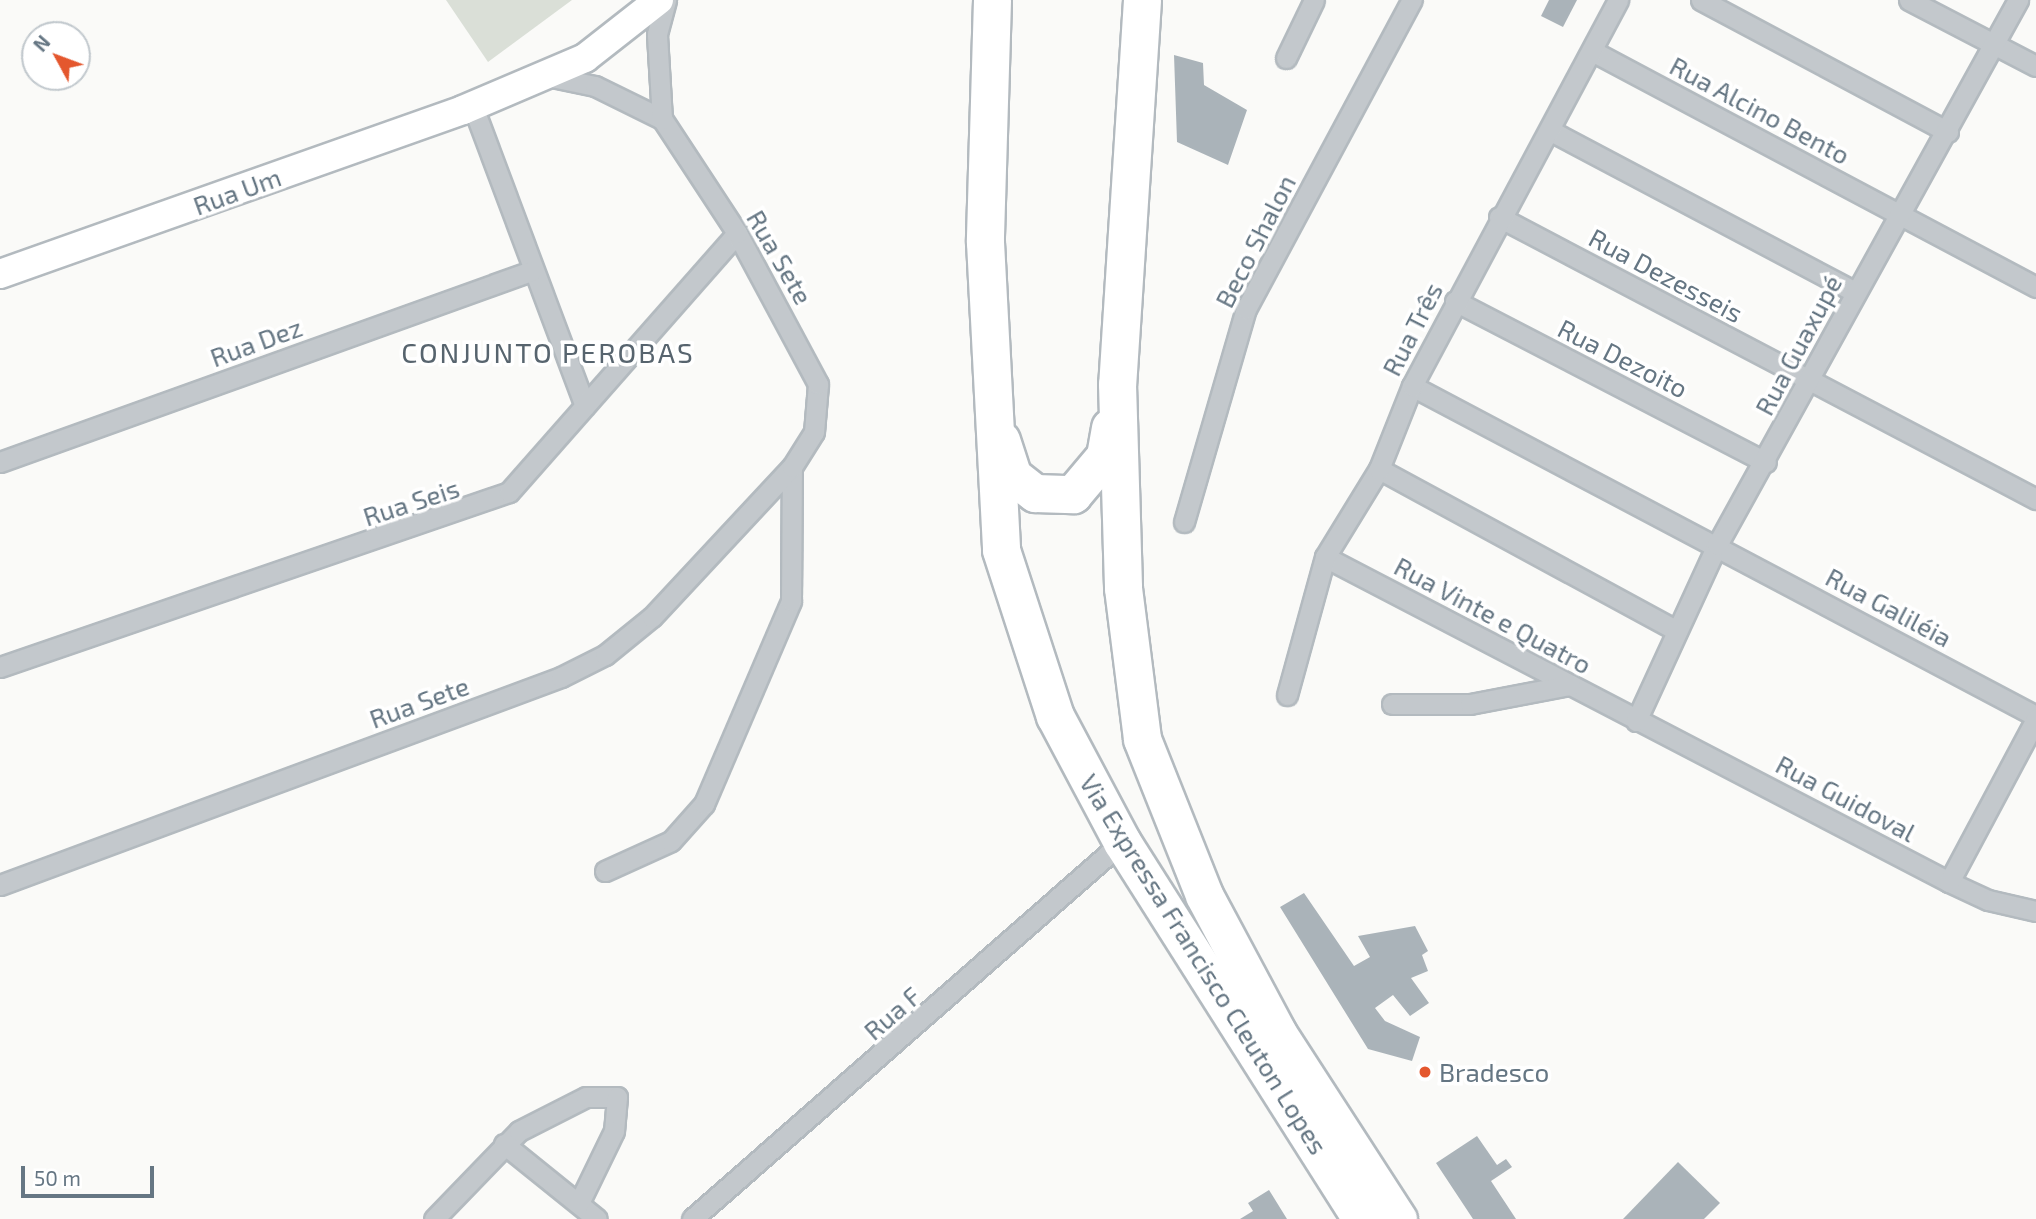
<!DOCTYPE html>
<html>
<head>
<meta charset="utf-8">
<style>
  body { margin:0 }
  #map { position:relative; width:2036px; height:1219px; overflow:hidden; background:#fafaf8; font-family:"Exo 2",sans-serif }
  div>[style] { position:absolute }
  .green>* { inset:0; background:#dadfd7 }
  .building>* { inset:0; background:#aab3b9 }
  .roads { filter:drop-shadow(2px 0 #b3babf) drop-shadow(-2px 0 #b3babf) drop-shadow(0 2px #b3babf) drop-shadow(0 -2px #b3babf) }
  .street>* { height:19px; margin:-9.5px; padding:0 9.5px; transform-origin:9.5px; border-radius:9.5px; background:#c3c8cc }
  .secondary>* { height:28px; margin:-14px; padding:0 14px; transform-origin:14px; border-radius:14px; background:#fff }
  .highway>* { height:37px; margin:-18.5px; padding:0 18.5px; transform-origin:18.5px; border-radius:18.5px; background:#fff }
  .dots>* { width:19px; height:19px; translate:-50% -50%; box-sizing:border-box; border:4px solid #fff; border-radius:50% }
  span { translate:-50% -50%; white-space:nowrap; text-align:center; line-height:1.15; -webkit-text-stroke:7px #fff; paint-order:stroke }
  .street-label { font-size:26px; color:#657683 }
  .poi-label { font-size:26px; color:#657683 }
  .left { translate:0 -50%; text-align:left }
  .neighbourhood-label { font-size:28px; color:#57646e; letter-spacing:2px }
  .north { position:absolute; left:21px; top:21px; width:70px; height:70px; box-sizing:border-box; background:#fff; border:2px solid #c1c8cd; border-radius:50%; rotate:311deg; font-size:19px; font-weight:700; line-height:28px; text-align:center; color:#657683 }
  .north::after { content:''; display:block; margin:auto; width:24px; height:32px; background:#e4572e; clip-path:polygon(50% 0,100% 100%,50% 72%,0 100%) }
  .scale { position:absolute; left:21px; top:1166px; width:133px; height:32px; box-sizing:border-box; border:4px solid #657683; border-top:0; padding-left:9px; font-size:21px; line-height:24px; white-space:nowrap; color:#657683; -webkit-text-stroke:5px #fff; paint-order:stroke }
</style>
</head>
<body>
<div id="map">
  <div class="green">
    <div style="clip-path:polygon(446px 0,572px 0,488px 62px)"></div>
  </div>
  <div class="building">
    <div style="clip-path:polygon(1549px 0,1577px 0,1563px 27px,1541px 16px)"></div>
    <div style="clip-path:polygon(1174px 55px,1203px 63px,1204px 85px,1247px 110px,1228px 165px,1177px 142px)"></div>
    <div style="clip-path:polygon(1304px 893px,1354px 966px,1370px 957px,1358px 936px,1415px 926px,1428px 951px,1422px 955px,1428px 971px,1411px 978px,1429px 1003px,1410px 1016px,1393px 995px,1375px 1008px,1385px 1021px,1420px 1037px,1412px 1061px,1368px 1049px,1280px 907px)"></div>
    <div style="clip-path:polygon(1477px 1136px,1497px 1165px,1506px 1159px,1512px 1167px,1491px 1181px,1516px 1219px,1473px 1219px,1436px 1163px)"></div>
    <div style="clip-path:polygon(1678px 1162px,1720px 1203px,1704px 1219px,1623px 1219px)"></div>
    <div style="clip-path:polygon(1269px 1190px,1287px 1219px,1240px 1219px,1253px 1211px,1248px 1203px)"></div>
  </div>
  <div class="roads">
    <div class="street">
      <div style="left:1701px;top:0;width:280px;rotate:28.1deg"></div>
      <div style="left:1909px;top:0;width:143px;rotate:27.5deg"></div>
      <div style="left:1594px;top:52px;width:501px;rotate:28deg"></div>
      <div style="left:1286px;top:58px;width:64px;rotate:-64.2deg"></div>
      <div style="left:542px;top:75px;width:54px;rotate:11.7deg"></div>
      <div style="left:595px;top:86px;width:75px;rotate:26.2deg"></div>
      <div style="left:472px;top:104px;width:322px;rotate:69.5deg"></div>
      <div style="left:1551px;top:131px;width:344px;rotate:27.9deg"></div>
      <div style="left:1499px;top:217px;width:607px;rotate:27.71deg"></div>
      <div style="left:1455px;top:301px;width:350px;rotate:27.4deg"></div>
      <div style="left:1412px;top:386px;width:706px;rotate:27.87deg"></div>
      <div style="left:0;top:462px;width:564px;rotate:-19.78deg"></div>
      <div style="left:1379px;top:469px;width:339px;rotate:28.5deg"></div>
      <div style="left:1184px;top:522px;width:222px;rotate:-73.8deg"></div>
      <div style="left:1246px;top:309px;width:351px;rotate:-61.8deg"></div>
      <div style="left:1325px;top:557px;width:704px;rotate:27.51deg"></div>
      <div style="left:1949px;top:882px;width:43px;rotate:24.8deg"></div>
      <div style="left:1988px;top:900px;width:49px;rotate:12.9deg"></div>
      <div style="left:0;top:667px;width:538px;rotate:-18.97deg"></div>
      <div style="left:509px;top:492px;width:345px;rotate:-48.6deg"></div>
      <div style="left:1287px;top:695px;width:143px;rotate:-74.6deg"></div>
      <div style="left:1325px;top:557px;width:103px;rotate:-58.5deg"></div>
      <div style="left:1379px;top:469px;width:89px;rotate:-68.3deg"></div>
      <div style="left:1412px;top:386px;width:438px;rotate:-61.9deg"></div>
      <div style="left:1392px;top:704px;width:78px"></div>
      <div style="left:1470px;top:704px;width:102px;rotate:-10.8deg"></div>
      <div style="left:1636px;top:721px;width:194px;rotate:-65.3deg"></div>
      <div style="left:1717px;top:545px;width:623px;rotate:-61.09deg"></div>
      <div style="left:605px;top:871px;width:72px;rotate:-24.4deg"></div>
      <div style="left:671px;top:841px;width:50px;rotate:-48.3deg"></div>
      <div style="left:704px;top:804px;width:221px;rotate:-66.8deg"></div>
      <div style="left:791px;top:601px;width:134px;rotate:-89.6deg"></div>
      <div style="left:1949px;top:882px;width:185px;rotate:-61.9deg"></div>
      <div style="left:0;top:885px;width:598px;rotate:-20.34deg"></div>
      <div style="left:561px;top:677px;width:49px;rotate:-26.6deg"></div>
      <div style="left:605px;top:655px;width:60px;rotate:-39deg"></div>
      <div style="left:652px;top:617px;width:205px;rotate:-47deg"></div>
      <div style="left:792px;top:467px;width:41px;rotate:-57.8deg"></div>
      <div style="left:814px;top:432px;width:48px;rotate:-85.2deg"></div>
      <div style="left:818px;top:384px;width:171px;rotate:-118.2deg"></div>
      <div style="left:737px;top:233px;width:136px;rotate:-123.3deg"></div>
      <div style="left:662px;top:119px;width:85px;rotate:-93.4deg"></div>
      <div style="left:657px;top:34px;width:35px;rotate:-75deg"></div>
      <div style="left:504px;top:1144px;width:119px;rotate:38.9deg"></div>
      <div style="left:434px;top:1219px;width:122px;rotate:-46deg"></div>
      <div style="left:519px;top:1131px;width:75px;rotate:-26.9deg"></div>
      <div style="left:586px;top:1097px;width:31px"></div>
      <div style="left:617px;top:1097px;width:34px;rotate:95deg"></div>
      <div style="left:614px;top:1131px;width:80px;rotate:115.9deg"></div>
      <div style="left:692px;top:1219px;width:572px;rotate:-41.24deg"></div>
    </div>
    <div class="secondary">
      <div style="left:0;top:274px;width:491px;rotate:-19.5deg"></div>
      <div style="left:463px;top:110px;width:133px;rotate:-23.1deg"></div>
      <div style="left:585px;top:58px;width:94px;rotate:-38.1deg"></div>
    </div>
    <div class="highway">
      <div style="left:992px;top:0;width:242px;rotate:91.7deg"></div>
      <div style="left:985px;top:242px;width:308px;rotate:87deg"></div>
      <div style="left:1001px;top:550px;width:175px;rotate:72deg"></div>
      <div style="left:1055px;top:716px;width:143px;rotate:62deg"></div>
      <div style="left:1122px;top:842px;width:446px;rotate:57.6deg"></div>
      <div style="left:1142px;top:0;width:385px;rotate:93.7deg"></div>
      <div style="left:1117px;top:384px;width:204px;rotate:88.3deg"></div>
      <div style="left:1123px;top:588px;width:152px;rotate:82.8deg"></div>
      <div style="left:1142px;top:739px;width:168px;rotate:68.3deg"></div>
      <div style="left:1204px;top:895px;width:155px;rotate:61.9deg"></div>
      <div style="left:1277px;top:1032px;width:223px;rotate:57.1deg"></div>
      <div style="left:1001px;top:440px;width:38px;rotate:72deg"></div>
      <div style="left:1013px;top:476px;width:28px;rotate:38deg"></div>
      <div style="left:1035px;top:493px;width:38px;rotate:2deg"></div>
      <div style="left:1073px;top:494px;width:50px;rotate:-49.9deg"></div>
      <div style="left:1105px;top:456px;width:29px;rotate:-80deg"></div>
    </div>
  </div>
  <div class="dots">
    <div style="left:1425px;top:1072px;background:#e4572e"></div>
  </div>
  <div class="street-label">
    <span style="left:1760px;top:110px;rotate:28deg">Rua Alcino Bento</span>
    <span style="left:237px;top:191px;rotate:-20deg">Rua Um</span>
    <span style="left:1255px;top:241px;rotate:-63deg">Beco Shalon</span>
    <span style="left:780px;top:257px;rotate:60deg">Rua Sete</span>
    <span style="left:1666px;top:275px;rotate:28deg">Rua Dezesseis</span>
    <span style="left:1412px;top:329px;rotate:-63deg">Rua Três</span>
    <span style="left:256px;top:342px;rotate:-20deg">Rua Dez</span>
    <span style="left:1798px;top:345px;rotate:-62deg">Rua Guaxupé</span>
    <span style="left:1623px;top:358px;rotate:27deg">Rua Dezoito</span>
    <span style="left:411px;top:502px;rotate:-18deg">Rua Seis</span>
    <span style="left:1889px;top:607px;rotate:28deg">Rua Galiléia</span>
    <span style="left:1493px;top:615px;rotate:28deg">Rua Vinte e Quatro</span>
    <span style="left:419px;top:702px;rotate:-20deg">Rua Sete</span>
    <span style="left:1846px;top:798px;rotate:28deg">Rua Guidoval</span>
    <span style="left:1204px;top:964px;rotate:58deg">Via Expressa Francisco Cleuton Lopes</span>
    <span style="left:892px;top:1013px;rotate:-41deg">Rua F</span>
  </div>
  <div class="poi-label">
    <span class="left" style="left:1439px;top:1072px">Bradesco</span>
  </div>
  <div class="neighbourhood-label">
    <span style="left:548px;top:352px">CONJUNTO PEROBAS</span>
  </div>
  <div class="north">N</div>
  <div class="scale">50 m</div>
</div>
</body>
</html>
